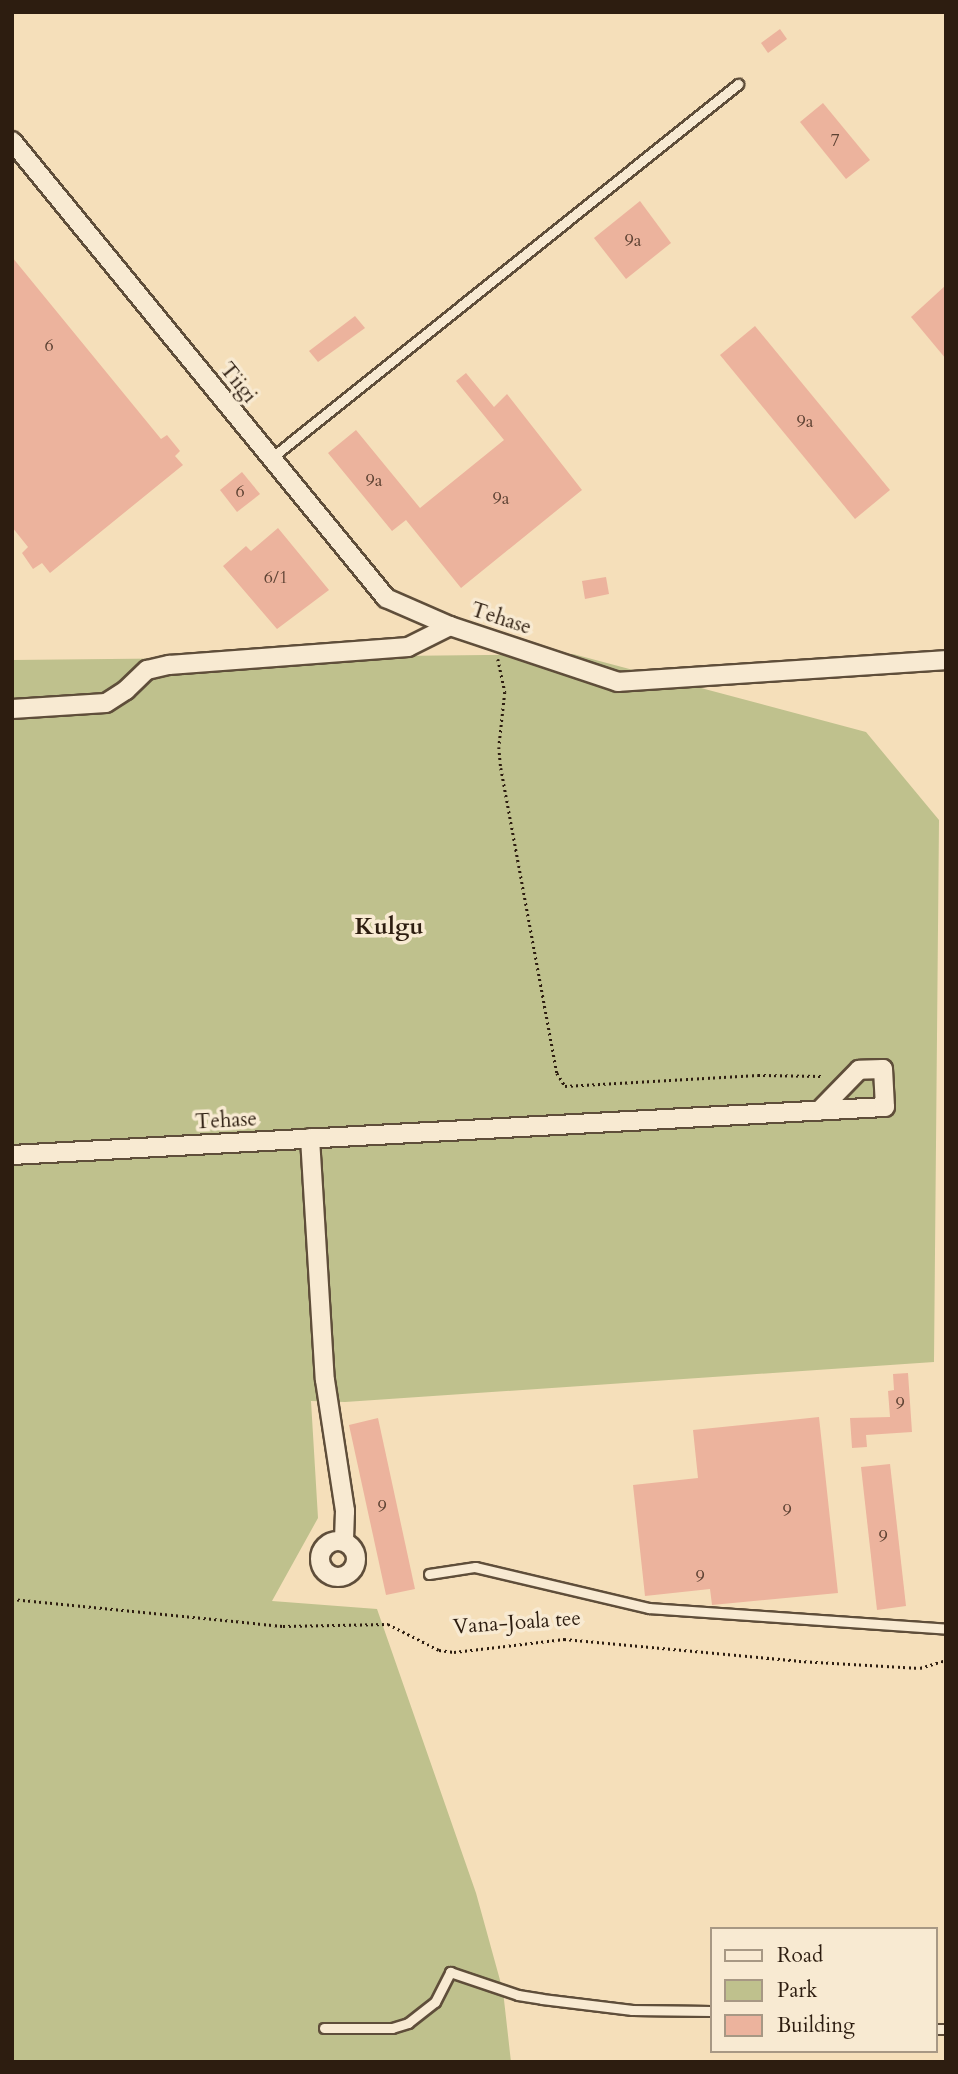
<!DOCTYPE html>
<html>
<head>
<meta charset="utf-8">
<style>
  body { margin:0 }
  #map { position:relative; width:958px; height:2074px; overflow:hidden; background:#f5dfba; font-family:Cardo,serif }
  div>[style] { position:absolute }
  .green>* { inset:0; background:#bfc18d }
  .building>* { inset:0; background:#ecb39d }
  .path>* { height:2.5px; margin-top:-1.25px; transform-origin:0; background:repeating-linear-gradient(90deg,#2d1d10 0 2px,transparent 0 5.5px) }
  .roads { filter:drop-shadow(2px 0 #5f4e3a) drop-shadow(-2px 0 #5f4e3a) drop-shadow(0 2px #5f4e3a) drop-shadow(0 -2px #5f4e3a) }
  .service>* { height:9px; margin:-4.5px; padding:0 4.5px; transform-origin:4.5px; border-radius:4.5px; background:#f8ead2 }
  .minor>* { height:18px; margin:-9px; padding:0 9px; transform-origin:9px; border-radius:9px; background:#f8ead2 }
  .minor>.ring { margin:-9px; padding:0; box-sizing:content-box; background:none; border:18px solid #f8ead2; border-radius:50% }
  span { translate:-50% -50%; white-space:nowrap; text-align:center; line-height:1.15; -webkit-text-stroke:7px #f8ead2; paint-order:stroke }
  .number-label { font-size:18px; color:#5d4233 }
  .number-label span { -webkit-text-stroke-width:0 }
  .street-label { font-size:21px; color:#2d1d10 }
  .quarter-label { font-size:24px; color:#2d1d10; font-weight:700 }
  .frame { position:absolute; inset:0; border:14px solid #2d1d10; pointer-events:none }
  .legend { position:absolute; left:710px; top:1927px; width:228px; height:126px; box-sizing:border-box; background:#f8ead2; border:2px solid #a79884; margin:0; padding:9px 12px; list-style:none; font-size:21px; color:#2d1d10 }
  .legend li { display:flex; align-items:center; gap:14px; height:35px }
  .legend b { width:35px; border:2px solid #a79884 }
</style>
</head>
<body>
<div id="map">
  <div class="green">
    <div style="clip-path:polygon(573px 654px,866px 732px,939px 820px,934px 1362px,345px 1402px,311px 1401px,318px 1518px,272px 1601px,377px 1609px,476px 1893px,503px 1991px,511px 2062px,12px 2062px,12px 660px)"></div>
  </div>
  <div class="building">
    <div style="clip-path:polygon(780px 29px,787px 39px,768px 53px,761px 43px)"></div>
    <div style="clip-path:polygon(823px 103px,870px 160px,846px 179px,800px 122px)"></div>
    <div style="clip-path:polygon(640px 201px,671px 243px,626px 279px,594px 238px)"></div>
    <div style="clip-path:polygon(12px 257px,161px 439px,167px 435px,180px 451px,175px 456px,183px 465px,50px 573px,42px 563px,33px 569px,22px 553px,28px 547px,12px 527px)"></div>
    <div style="clip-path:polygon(946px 285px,946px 359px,911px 317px)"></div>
    <div style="clip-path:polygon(355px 316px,365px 328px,318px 362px,309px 351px)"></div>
    <div style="clip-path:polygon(755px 326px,890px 490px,855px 519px,720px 355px)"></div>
    <div style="clip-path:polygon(466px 373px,494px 407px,507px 394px,582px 490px,461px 588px,406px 520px,392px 531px,328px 453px,356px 430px,420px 508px,504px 440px,456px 381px)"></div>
    <div style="clip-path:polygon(242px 472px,260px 494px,237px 512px,220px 490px)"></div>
    <div style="clip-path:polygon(278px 528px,329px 590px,277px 629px,223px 566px,246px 546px,251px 551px)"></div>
    <div style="clip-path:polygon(606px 577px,609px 594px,585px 599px,582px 581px)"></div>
    <div style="clip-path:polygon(908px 1373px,912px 1432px,866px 1435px,867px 1447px,852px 1448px,850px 1418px,890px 1417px,888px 1391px,894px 1390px,893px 1374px)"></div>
    <div style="clip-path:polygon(819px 1417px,838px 1593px,712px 1605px,710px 1589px,645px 1596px,633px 1485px,698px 1478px,693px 1430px)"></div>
    <div style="clip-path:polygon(378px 1418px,415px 1589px,386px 1595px,349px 1425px)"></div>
    <div style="clip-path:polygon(890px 1464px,906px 1606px,877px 1610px,861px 1467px)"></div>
  </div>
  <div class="path">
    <div style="left:498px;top:659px;width:34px;rotate:78deg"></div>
    <div style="left:505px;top:692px;width:55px;rotate:96.2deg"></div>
    <div style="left:499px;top:747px;width:21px;rotate:85deg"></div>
    <div style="left:501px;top:768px;width:310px;rotate:79.6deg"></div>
    <div style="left:557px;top:1073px;width:15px;rotate:58deg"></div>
    <div style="left:565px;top:1086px;width:193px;rotate:-3.3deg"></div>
    <div style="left:758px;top:1075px;width:63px;rotate:0.9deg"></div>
    <div style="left:12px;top:1599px;width:272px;rotate:5.7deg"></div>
    <div style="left:283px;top:1626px;width:105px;rotate:-1.1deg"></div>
    <div style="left:388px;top:1624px;width:57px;rotate:27deg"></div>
    <div style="left:439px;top:1650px;width:15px;rotate:8deg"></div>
    <div style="left:454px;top:1652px;width:111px;rotate:-6.7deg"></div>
    <div style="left:564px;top:1639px;width:236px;rotate:5.3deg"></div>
    <div style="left:799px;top:1661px;width:121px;rotate:3.3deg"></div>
    <div style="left:920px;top:1668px;width:27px;rotate:-17deg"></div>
  </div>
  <div class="roads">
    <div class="service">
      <div style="left:270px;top:459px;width:600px;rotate:-38.7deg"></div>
      <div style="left:429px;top:1574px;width:47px;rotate:-8.7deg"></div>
      <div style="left:475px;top:1567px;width:179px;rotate:13.3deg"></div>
      <div style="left:649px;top:1608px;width:298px;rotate:4deg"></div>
      <div style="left:324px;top:2028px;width:68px"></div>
      <div style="left:392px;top:2028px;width:17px;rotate:-17deg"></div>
      <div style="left:408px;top:2023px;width:34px;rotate:-38deg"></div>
      <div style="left:435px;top:2002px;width:34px;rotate:-63deg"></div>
      <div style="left:450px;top:1972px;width:72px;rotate:18.7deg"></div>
      <div style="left:518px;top:1995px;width:24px;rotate:9deg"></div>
      <div style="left:542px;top:1999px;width:91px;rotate:7deg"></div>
      <div style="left:632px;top:2010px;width:79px;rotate:0.7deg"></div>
      <div style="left:935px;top:2029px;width:11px"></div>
    </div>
    <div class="minor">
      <div style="left:12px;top:141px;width:591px;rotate:50.7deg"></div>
      <div style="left:386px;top:598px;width:70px;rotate:23.6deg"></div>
      <div style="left:12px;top:709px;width:94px;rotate:-3.7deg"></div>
      <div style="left:106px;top:703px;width:24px;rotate:-33deg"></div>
      <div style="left:126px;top:690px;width:29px;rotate:-44deg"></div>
      <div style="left:147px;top:670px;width:23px;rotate:-13deg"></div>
      <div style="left:169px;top:665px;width:240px;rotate:-4.3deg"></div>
      <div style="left:408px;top:647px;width:47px;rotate:-26.6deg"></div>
      <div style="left:450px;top:626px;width:177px;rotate:18.4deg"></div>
      <div style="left:618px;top:682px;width:329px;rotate:-3.8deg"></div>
      <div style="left:310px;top:1138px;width:242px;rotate:86.5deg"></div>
      <div style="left:325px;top:1380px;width:133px;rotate:81.3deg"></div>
      <div style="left:345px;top:1511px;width:30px;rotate:92deg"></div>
      <div style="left:12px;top:1155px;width:874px;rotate:-3.15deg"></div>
      <div style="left:885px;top:1107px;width:38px;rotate:-93deg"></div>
      <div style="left:883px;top:1069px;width:24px;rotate:178deg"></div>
      <div style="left:859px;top:1070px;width:57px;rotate:134.3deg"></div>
      <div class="ring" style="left:320px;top:1541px;width:18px;height:18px"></div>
    </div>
  </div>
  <div class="number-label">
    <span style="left:835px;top:141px">7</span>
    <span style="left:633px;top:241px">9a</span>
    <span style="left:49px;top:346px">6</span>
    <span style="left:805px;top:422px">9a</span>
    <span style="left:374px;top:481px">9a</span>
    <span style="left:240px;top:492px">6</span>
    <span style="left:501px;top:499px">9a</span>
    <span style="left:276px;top:578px">6/1</span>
    <span style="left:900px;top:1404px">9</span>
    <span style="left:382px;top:1507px">9</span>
    <span style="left:787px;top:1511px">9</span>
    <span style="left:883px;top:1537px">9</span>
    <span style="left:700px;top:1577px">9</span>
  </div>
  <div class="street-label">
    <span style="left:238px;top:383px;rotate:51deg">Tiigi</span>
    <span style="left:501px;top:619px;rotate:18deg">Tehase</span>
    <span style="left:226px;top:1121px;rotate:-3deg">Tehase</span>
    <span style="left:517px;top:1623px;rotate:-4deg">Vana-Joala tee</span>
  </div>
  <div class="quarter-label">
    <span style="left:389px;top:927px">Kulgu</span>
  </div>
  <div class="frame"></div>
  <ul class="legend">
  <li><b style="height:9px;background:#f8ead2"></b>Road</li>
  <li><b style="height:19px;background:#bfc18d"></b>Park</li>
  <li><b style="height:19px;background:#ecb39d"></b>Building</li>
  </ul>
</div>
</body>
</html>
